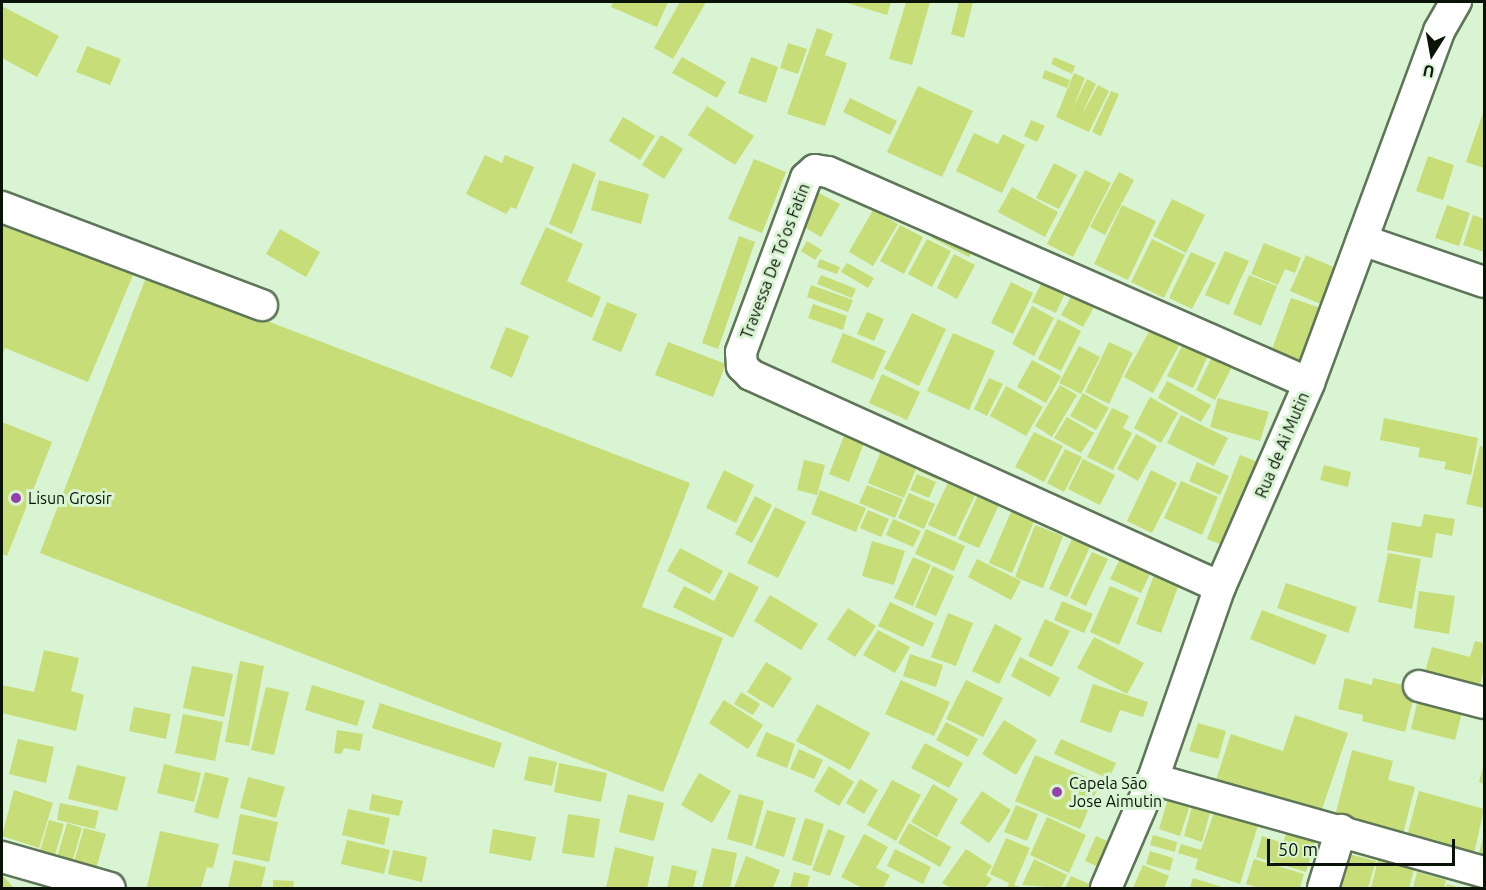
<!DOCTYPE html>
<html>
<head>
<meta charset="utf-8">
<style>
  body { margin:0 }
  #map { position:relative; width:1486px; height:890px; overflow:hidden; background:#d9f4d2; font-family:Ubuntu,sans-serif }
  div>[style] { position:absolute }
  .building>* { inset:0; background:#c6dd78 }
  .roads { filter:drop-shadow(2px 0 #5e7658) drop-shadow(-2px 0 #5e7658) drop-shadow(0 2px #5e7658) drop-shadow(0 -2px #5e7658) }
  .minor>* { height:30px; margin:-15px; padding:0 15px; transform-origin:15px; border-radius:15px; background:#fff }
  .dots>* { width:16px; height:16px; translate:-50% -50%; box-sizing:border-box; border:3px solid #d9f4d2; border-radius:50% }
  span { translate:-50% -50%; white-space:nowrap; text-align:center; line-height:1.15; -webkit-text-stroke:6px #d9f4d2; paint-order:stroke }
  .street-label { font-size:16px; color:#0a1308 }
  .poi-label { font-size:16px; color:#0a1308 }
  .left { translate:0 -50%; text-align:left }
  .frame { position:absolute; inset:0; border:3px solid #0a1308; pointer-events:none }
  .north { position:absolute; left:1402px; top:24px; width:60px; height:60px; -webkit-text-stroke:4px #d9f4d2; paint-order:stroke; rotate:191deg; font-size:16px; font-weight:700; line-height:24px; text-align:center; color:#0a1308 }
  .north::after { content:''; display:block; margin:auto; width:21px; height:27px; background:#0a1308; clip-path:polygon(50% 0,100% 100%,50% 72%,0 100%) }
  .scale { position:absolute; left:1267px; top:839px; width:188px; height:27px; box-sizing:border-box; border:3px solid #0a1308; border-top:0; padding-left:8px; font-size:18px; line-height:21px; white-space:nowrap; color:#0a1308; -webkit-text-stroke:4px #d9f4d2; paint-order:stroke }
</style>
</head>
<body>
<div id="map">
  <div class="building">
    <div style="clip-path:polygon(613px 2px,668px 2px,657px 27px,611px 7px)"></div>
    <div style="clip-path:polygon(680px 2px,706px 2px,673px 59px,654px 48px)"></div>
    <div style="clip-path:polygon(844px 2px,891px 2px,887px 15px)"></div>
    <div style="clip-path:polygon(906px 2px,930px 2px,912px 65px,889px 59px)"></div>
    <div style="clip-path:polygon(959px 2px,973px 2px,964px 38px,951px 34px)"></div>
    <div style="clip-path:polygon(2px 6px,59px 36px,37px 77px,2px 58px)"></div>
    <div style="clip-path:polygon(817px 28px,833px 34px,825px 55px,847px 63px,825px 126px,787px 114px)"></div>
    <div style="clip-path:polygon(788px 43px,807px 49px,798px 74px,780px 68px)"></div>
    <div style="clip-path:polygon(87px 46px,121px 59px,110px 85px,76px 72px)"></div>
    <div style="clip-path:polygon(682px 57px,726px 82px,717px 98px,672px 73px)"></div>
    <div style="clip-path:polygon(751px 57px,778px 67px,766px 103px,738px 93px)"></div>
    <div style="clip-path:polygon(1054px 57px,1075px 66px,1072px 74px,1051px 64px)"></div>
    <div style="clip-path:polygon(1045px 70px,1070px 80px,1067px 88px,1042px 78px)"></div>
    <div style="clip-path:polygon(1074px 73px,1085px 78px,1072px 110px,1087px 79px,1096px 84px,1080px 118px,1098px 85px,1109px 91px,1089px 132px,1056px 117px)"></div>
    <div style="clip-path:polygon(918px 86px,973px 111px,942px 177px,887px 152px)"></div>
    <div style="clip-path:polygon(1111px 91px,1119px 94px,1101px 136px,1092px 132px)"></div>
    <div style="clip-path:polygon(850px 98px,897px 121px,890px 135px,843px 112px)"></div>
    <div style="clip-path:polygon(707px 106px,754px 136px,735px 165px,688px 135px)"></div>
    <div style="clip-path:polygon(1484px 110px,1484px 168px,1466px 162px)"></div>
    <div style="clip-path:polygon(623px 117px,655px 136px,640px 160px,609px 141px)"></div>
    <div style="clip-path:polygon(1031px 120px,1045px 126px,1037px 142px,1024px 136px)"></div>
    <div style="clip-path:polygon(974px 133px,998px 144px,1003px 134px,1025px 145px,1002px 193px,956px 171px)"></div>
    <div style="clip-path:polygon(661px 135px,683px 149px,664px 179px,642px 165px)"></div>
    <div style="clip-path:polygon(485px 155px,502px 163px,505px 155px,534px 167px,516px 209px,511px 207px,506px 214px,466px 194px)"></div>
    <div style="clip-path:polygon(1428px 156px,1454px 165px,1443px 200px,1416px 191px)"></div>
    <div style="clip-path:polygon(754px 159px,786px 172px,762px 233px,728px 219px)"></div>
    <div style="clip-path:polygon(573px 163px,596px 173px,572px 234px,549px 224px)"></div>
    <div style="clip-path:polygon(1054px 163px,1077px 175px,1059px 209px,1036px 198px)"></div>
    <div style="clip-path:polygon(1085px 170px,1111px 183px,1073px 257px,1047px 244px)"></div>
    <div style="clip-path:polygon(1119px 172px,1134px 180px,1105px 235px,1090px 227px)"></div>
    <div style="clip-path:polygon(599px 180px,649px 194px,641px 224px,591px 210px)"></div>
    <div style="clip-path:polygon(1012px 187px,1058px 212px,1045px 237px,998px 212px)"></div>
    <div style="clip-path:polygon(815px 191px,840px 204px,821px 237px,797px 223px)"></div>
    <div style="clip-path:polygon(1172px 199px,1205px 215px,1186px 253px,1153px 236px)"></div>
    <div style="clip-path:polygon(1122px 205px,1156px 221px,1128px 280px,1094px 264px)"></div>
    <div style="clip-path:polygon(1447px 205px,1470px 213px,1459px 246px,1435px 238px)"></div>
    <div style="clip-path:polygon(873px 210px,898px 224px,873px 266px,849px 252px)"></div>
    <div style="clip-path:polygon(2px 212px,136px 268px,88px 382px,5px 348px,2px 356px)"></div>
    <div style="clip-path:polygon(1473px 215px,1484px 219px,1484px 252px,1463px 245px)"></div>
    <div style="clip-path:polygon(940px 221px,978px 241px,969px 257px,932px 238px)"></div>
    <div style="clip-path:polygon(900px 225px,923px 237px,904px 274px,880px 261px)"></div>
    <div style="clip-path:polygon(546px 227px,583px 244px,567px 281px,601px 297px,592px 318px,520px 284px)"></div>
    <div style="clip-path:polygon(280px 229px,320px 252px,306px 277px,266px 254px)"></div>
    <div style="clip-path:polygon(739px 236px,755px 242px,718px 349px,702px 343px)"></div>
    <div style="clip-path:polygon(927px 239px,951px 251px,932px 287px,908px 274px)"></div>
    <div style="clip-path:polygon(1152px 239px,1185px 255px,1164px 298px,1131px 282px)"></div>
    <div style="clip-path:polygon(807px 241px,822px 250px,815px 260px,801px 251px)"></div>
    <div style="clip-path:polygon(1264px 243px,1301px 258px,1295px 273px,1285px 269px,1278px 285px,1251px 274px)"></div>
    <div style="clip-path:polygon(1225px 251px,1249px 261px,1229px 305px,1205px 295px)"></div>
    <div style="clip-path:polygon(1191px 252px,1216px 263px,1192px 309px,1169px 298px)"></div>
    <div style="clip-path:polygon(954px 254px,975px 265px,957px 299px,937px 288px)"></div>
    <div style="clip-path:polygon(1306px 255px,1347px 273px,1332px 309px,1290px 291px)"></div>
    <div style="clip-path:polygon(820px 259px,840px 267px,837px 274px,817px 267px)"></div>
    <div style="clip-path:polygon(847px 263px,874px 278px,868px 288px,841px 272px)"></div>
    <div style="clip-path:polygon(147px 275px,690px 483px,642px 607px,723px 638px,663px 792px,40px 553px)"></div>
    <div style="clip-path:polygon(821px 275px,856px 289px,852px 298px,817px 284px)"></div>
    <div style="clip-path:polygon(1249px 275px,1277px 286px,1261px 326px,1233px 314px)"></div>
    <div style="clip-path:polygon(1043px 280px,1066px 291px,1056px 313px,1032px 302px)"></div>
    <div style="clip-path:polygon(1011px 282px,1033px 293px,1013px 334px,991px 323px)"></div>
    <div style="clip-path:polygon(811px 285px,853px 300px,848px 312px,807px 297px)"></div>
    <div style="clip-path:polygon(1076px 288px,1098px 300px,1083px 327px,1061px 315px)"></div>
    <div style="clip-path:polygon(1291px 298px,1321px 308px,1301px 360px,1272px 349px)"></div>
    <div style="clip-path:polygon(607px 302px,637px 314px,621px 352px,592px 340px)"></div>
    <div style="clip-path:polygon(813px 304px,847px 316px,843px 330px,808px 318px)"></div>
    <div style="clip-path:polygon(1032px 306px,1054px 318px,1034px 356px,1012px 344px)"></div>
    <div style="clip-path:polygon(867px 312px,884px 319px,874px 341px,857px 334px)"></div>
    <div style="clip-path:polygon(912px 313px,946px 329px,919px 386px,884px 369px)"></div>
    <div style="clip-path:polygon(1058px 319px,1081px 331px,1061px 371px,1038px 359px)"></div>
    <div style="clip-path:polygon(506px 327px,529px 336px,512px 378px,490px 368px)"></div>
    <div style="clip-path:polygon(1151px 328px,1180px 344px,1153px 393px,1124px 377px)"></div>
    <div style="clip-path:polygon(843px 333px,886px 351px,873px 380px,831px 362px)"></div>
    <div style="clip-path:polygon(953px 333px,995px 351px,969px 410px,927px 391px)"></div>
    <div style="clip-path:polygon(1186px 338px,1211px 349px,1193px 388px,1167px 376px)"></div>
    <div style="clip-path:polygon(668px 342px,726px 364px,713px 397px,655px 375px)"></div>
    <div style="clip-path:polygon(1109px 342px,1133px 353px,1109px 404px,1085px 392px)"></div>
    <div style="clip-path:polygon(1079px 346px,1100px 357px,1081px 394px,1059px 383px)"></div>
    <div style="clip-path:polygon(1214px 353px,1234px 363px,1215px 400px,1196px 390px)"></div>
    <div style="clip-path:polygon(1032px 360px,1061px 376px,1046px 403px,1017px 387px)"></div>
    <div style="clip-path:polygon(882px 374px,920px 392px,907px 420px,869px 403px)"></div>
    <div style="clip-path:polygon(989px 378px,1003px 384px,987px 416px,974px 409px)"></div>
    <div style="clip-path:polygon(1167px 381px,1211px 405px,1201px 422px,1158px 398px)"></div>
    <div style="clip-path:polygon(1060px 385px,1077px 395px,1052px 437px,1035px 426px)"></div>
    <div style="clip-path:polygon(1006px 386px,1043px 407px,1026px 436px,990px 416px)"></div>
    <div style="clip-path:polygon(1083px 393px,1109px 408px,1096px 430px,1070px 416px)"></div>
    <div style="clip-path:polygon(1150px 397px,1178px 413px,1161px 443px,1134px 428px)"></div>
    <div style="clip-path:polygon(1218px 398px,1269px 412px,1260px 441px,1210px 427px)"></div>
    <div style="clip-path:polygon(1112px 408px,1129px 416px,1123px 428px,1132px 433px,1113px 470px,1087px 457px)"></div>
    <div style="clip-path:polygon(1181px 415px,1228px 438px,1214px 466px,1167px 443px)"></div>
    <div style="clip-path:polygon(1067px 417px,1094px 433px,1081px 453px,1054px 438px)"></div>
    <div style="clip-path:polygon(1384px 418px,1478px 438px,1471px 475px,1444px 469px,1446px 462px,1418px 457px,1420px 448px,1380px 440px)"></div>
    <div style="clip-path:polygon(2px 422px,52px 442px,7px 556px,2px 554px)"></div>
    <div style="clip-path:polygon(1034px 432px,1063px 446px,1044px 482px,1015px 467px)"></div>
    <div style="clip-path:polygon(1136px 434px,1157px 446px,1138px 481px,1117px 469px)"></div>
    <div style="clip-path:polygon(844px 436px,864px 443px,849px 482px,829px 474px)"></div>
    <div style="clip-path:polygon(1480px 446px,1484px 447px,1484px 508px,1466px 504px)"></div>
    <div style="clip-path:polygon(1065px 449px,1082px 457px,1064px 492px,1047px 483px)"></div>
    <div style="clip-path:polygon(881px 451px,917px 466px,904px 498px,868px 483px)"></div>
    <div style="clip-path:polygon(1240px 455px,1266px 465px,1233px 549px,1207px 539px)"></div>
    <div style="clip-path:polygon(924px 456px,945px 465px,938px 480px,918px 471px)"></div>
    <div style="clip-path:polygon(1083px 459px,1115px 475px,1100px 505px,1068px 489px)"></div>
    <div style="clip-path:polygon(804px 460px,825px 465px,817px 495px,797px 490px)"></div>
    <div style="clip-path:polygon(1197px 462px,1229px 476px,1220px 495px,1189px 481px)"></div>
    <div style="clip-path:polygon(1324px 465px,1351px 472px,1348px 487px,1320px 480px)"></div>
    <div style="clip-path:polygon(724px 470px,754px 485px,736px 523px,706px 508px)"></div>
    <div style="clip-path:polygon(954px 470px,981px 483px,955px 537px,928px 525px)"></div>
    <div style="clip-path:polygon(1151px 470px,1177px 483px,1152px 533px,1127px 521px)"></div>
    <div style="clip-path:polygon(917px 474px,936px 482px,929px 498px,910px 490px)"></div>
    <div style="clip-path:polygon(1181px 481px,1218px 497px,1202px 535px,1164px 518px)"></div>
    <div style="clip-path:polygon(983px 484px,1004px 494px,979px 548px,958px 539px)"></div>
    <div style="clip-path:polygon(867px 485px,903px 499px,895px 518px,859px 503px)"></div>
    <div style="clip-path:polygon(820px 490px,866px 508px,856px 532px,811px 514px)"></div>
    <div style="clip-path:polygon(909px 493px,935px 504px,924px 529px,898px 518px)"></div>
    <div style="clip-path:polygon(755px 496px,772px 505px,752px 543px,735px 534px)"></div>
    <div style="clip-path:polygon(775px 507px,806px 522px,778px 578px,747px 563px)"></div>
    <div style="clip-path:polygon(1013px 507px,1036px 517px,1012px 573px,989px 563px)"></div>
    <div style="clip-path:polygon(868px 510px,889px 519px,881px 537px,860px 528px)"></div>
    <div style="clip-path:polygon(1424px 514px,1455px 519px,1452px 536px,1436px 533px,1432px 558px,1387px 550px,1392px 522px,1421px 527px)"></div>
    <div style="clip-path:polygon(893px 519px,921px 531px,913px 547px,886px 535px)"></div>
    <div style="clip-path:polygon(1035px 525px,1063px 536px,1043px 588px,1015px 577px)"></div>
    <div style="clip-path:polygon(1077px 528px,1095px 536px,1067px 597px,1049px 589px)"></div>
    <div style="clip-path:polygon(926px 529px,965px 546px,954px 571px,915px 554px)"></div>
    <div style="clip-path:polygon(872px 541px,905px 551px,894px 585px,862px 576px)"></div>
    <div style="clip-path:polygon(1126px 547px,1156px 561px,1141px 593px,1110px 579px)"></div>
    <div style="clip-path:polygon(680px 548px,723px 571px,710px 594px,667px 571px)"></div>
    <div style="clip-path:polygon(1092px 552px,1108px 559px,1086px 606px,1070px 598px)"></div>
    <div style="clip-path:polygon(1388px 553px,1421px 559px,1412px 609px,1378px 602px)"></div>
    <div style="clip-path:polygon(913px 557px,931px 565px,913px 606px,894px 598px)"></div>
    <div style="clip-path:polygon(977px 559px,1021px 581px,1011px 600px,968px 577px)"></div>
    <div style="clip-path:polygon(933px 566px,954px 576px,936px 616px,915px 607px)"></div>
    <div style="clip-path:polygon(729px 572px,759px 587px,733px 638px,673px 607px,684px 586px,714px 601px)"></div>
    <div style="clip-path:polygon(1154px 575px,1179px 584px,1161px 633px,1136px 624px)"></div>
    <div style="clip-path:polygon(1286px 583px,1357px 607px,1348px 633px,1277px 608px)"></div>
    <div style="clip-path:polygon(1110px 586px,1139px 598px,1119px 645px,1090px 632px)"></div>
    <div style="clip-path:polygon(1419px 591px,1455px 596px,1449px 634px,1414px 628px)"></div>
    <div style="clip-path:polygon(770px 595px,818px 624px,801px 650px,754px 621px)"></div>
    <div style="clip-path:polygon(1062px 601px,1093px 614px,1084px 633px,1054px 620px)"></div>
    <div style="clip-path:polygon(890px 602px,934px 623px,923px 647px,878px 626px)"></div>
    <div style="clip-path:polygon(848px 608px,876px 626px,855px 657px,827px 639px)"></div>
    <div style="clip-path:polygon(1262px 610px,1327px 635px,1315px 665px,1250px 639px)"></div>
    <div style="clip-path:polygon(948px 613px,973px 623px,956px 666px,931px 657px)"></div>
    <div style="clip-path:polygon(1045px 619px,1070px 631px,1052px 667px,1028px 656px)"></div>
    <div style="clip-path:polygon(995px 624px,1022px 638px,999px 684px,972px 671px)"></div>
    <div style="clip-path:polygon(878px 630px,910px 647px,895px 673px,863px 655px)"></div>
    <div style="clip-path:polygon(1094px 637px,1144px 663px,1127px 694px,1077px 668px)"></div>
    <div style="clip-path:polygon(1475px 641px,1484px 643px,1484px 668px,1477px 698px,1422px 683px,1432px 647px,1470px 657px)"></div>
    <div style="clip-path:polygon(44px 650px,79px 658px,71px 691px,84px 695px,76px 731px,2px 713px,2px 685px,34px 692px)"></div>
    <div style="clip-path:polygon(910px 654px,943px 665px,936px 687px,903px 676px)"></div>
    <div style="clip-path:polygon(1020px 657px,1060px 678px,1050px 697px,1011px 676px)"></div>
    <div style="clip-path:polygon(240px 661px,264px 666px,249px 746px,225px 742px)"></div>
    <div style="clip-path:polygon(766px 662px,792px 678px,773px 708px,747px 692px)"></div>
    <div style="clip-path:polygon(192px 666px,233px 674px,224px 717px,183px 708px)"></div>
    <div style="clip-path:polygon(1345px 678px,1372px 685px,1373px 678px,1416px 688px,1405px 732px,1362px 721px,1363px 715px,1338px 709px)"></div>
    <div style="clip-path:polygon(901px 680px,950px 702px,934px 736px,885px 714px)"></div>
    <div style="clip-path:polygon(966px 680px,1003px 698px,983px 737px,946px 719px)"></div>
    <div style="clip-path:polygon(1093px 684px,1148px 702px,1143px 717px,1120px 710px,1111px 733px,1080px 722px)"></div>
    <div style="clip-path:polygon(312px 685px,365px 701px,357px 726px,305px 710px)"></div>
    <div style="clip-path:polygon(266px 687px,289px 692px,274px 755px,251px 750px)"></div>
    <div style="clip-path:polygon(741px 692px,760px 704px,753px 715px,734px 704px)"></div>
    <div style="clip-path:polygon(1419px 695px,1464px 705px,1455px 740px,1411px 729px)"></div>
    <div style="clip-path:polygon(724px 700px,763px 725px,748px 749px,709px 723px)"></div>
    <div style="clip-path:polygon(380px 703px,502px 743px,494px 768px,372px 728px)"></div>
    <div style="clip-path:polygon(817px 704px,870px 733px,850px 770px,796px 741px)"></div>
    <div style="clip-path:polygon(134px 707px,171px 714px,166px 739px,129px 731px)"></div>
    <div style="clip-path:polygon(183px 714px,223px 722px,215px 761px,175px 753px)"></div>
    <div style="clip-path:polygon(1295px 715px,1348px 733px,1320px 815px,1216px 780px,1231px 734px,1283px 751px)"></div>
    <div style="clip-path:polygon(1004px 720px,1037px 740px,1016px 775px,982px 754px)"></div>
    <div style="clip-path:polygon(946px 722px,978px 739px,968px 757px,936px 740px)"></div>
    <div style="clip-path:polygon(1198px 723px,1226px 731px,1218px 759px,1189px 751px)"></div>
    <div style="clip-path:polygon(337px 730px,363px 734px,360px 751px,344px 748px,341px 754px,334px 753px)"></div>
    <div style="clip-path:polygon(766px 732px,795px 744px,787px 768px,756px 756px)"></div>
    <div style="clip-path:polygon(18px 739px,54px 747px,46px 783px,9px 774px)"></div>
    <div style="clip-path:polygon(1061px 739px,1116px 763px,1109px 779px,1054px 754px)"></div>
    <div style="clip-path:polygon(925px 743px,963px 763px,949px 788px,911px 768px)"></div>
    <div style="clip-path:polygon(799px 749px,823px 760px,814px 779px,790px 769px)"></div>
    <div style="clip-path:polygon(1352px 750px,1393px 761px,1388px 780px,1415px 787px,1402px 838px,1334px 820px)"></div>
    <div style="clip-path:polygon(1035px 755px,1100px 783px,1080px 829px,1015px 801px)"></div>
    <div style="clip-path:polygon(529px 756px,557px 762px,552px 786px,524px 780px)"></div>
    <div style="clip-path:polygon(559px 763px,607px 773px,601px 802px,554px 792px)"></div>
    <div style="clip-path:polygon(164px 764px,201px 773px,194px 802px,157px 793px)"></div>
    <div style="clip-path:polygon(1484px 764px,1484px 784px,1479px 782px)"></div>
    <div style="clip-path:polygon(77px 765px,126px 777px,117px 811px,68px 799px)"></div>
    <div style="clip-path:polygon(829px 766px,854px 782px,839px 806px,814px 791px)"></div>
    <div style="clip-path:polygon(205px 772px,229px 778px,218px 819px,194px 812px)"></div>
    <div style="clip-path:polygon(699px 773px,731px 791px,712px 823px,681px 805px)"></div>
    <div style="clip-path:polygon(248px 777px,285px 787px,276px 818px,240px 808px)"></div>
    <div style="clip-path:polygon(860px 779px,878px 790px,864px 814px,846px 803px)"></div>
    <div style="clip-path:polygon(892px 780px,921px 795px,896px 841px,867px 825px)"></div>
    <div style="clip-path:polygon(933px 784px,958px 799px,937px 837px,911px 822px)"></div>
    <div style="clip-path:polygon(14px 790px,53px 803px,39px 848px,2px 836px)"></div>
    <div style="clip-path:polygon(982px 791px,1011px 810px,989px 843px,960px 823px)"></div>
    <div style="clip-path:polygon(1419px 791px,1484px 809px,1474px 854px,1407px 836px)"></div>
    <div style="clip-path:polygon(1170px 792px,1192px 799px,1180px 836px,1159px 829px)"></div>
    <div style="clip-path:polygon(372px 794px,403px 801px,399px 816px,369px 810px)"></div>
    <div style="clip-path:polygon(628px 794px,664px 803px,654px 841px,619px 832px)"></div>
    <div style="clip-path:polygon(739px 794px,764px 801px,752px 846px,727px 839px)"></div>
    <div style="clip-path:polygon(1194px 799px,1212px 805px,1202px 842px,1184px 836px)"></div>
    <div style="clip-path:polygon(60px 803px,99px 811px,95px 829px,57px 820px)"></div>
    <div style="clip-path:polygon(1016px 805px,1038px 814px,1027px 841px,1004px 832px)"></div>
    <div style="clip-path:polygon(1216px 807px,1259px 822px,1240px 884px,1195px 869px,1198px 859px,1178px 853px,1181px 844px,1201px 850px)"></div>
    <div style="clip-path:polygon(348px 809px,390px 818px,384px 845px,342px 835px)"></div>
    <div style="clip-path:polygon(767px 810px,796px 818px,784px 857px,755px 848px)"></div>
    <div style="clip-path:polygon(240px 814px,278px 822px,269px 862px,232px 854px)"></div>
    <div style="clip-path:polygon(568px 814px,600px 819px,594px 858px,562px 853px)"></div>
    <div style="clip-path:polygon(1047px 817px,1086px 835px,1069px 873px,1030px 855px)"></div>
    <div style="clip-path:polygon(805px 818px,824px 824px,811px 866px,792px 860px)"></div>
    <div style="clip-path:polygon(49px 820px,64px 824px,53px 862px,38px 858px)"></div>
    <div style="clip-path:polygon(67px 823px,82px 828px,71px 866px,56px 861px)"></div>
    <div style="clip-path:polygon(909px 823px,951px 847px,940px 867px,898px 843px)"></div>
    <div style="clip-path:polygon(1288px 827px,1317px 836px,1306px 872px,1256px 857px,1262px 836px,1283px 843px)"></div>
    <div style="clip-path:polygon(84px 828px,106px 834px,95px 872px,73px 865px)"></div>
    <div style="clip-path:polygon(493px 829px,536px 837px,531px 861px,489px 853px)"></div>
    <div style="clip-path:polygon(828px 829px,845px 836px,830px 876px,812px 870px)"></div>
    <div style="clip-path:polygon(160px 831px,219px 844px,213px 868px,207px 867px,201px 888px,147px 887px)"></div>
    <div style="clip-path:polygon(864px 834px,888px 847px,876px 868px,890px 875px,883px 888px,862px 888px,841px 877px)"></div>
    <div style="clip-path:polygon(1484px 834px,1484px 859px,1478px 857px)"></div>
    <div style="clip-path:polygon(1153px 835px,1177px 842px,1175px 852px,1150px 845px)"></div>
    <div style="clip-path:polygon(1096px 836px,1116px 845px,1105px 870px,1085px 861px)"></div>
    <div style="clip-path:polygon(1006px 838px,1030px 848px,1014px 885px,1022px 888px,1007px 888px,1009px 883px,990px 874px)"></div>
    <div style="clip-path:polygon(347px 840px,390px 850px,384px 874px,341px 864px)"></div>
    <div style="clip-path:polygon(615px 847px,654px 857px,647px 888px,606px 888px)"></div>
    <div style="clip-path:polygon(712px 848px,737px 853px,730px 888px,702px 888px)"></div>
    <div style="clip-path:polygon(895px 849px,931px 867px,923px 884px,887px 866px)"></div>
    <div style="clip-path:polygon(966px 849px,992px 866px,986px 875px,992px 879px,985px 888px,951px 888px,942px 883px)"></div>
    <div style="clip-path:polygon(393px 850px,427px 857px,422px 882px,388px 874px)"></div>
    <div style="clip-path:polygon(1150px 851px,1173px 858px,1170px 871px,1146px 864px)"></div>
    <div style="clip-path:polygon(1341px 852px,1376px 861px,1368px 888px,1330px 888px)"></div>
    <div style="clip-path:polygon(746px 856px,780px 870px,773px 888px,734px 888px)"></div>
    <div style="clip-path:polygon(1034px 859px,1067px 875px,1061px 888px,1022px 885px)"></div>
    <div style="clip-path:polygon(1254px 859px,1304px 874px,1300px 888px,1260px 888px,1246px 884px)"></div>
    <div style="clip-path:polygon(234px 860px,266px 867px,261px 888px,228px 888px)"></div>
    <div style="clip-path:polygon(1378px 860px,1414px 869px,1409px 888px,1371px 888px)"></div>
    <div style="clip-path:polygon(672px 865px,697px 871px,693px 888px,667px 888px)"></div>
    <div style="clip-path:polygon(1143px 865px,1169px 876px,1164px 888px,1133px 888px)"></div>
    <div style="clip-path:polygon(794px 872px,810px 876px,807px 888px,790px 888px)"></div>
    <div style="clip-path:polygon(1417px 872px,1446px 880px,1444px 888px,1413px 888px)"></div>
    <div style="clip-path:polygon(2px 875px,14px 888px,2px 888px)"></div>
    <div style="clip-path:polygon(1071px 876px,1098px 888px,1065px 888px)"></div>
    <div style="clip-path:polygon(1193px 878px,1225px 888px,1190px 888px)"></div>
    <div style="clip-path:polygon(273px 880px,294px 881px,293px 888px,273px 888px)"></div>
    <div style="clip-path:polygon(1447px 884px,1460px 888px,1446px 888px)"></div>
  </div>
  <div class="roads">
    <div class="minor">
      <div style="left:2px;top:207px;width:278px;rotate:20.7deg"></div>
      <div style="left:1362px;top:240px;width:129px;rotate:19deg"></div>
      <div style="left:1220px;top:587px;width:515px;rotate:-155.68deg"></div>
      <div style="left:751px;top:375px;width:13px;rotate:-135deg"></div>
      <div style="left:742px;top:366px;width:14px;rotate:-94deg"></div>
      <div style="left:741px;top:352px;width:186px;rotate:-69.5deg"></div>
      <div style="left:806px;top:178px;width:12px;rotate:-42deg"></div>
      <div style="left:815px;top:170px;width:13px;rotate:9deg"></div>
      <div style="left:828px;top:172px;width:525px;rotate:23.69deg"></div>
      <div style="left:1419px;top:686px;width:67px;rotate:14.7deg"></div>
      <div style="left:1153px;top:779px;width:344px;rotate:15.7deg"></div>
      <div style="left:2px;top:857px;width:112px;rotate:16deg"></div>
      <div style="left:1106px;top:888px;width:119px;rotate:-66.7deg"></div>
      <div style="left:1153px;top:779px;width:203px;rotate:-70.8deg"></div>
      <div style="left:1220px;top:587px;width:223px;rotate:-66.4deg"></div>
      <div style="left:1309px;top:383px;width:375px;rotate:-69.7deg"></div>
      <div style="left:1439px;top:31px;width:34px;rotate:-60deg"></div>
      <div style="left:1323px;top:888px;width:61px;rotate:-72.8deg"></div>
    </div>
  </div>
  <div class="dots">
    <div style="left:16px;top:498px;background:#973fab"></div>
    <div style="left:1057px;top:792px;background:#973fab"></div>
  </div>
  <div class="street-label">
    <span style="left:775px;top:261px;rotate:-69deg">Travessa De To’os Fatin</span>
    <span style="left:1282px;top:445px;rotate:-67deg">Rua de Ai Mutin</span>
  </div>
  <div class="poi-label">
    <span class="left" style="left:28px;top:498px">Lisun Grosir</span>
    <span class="left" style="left:1069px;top:792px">Capela São<br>Jose Aimutin</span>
  </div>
  <div class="frame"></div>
  <div class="north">U</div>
  <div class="scale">50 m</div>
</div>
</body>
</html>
